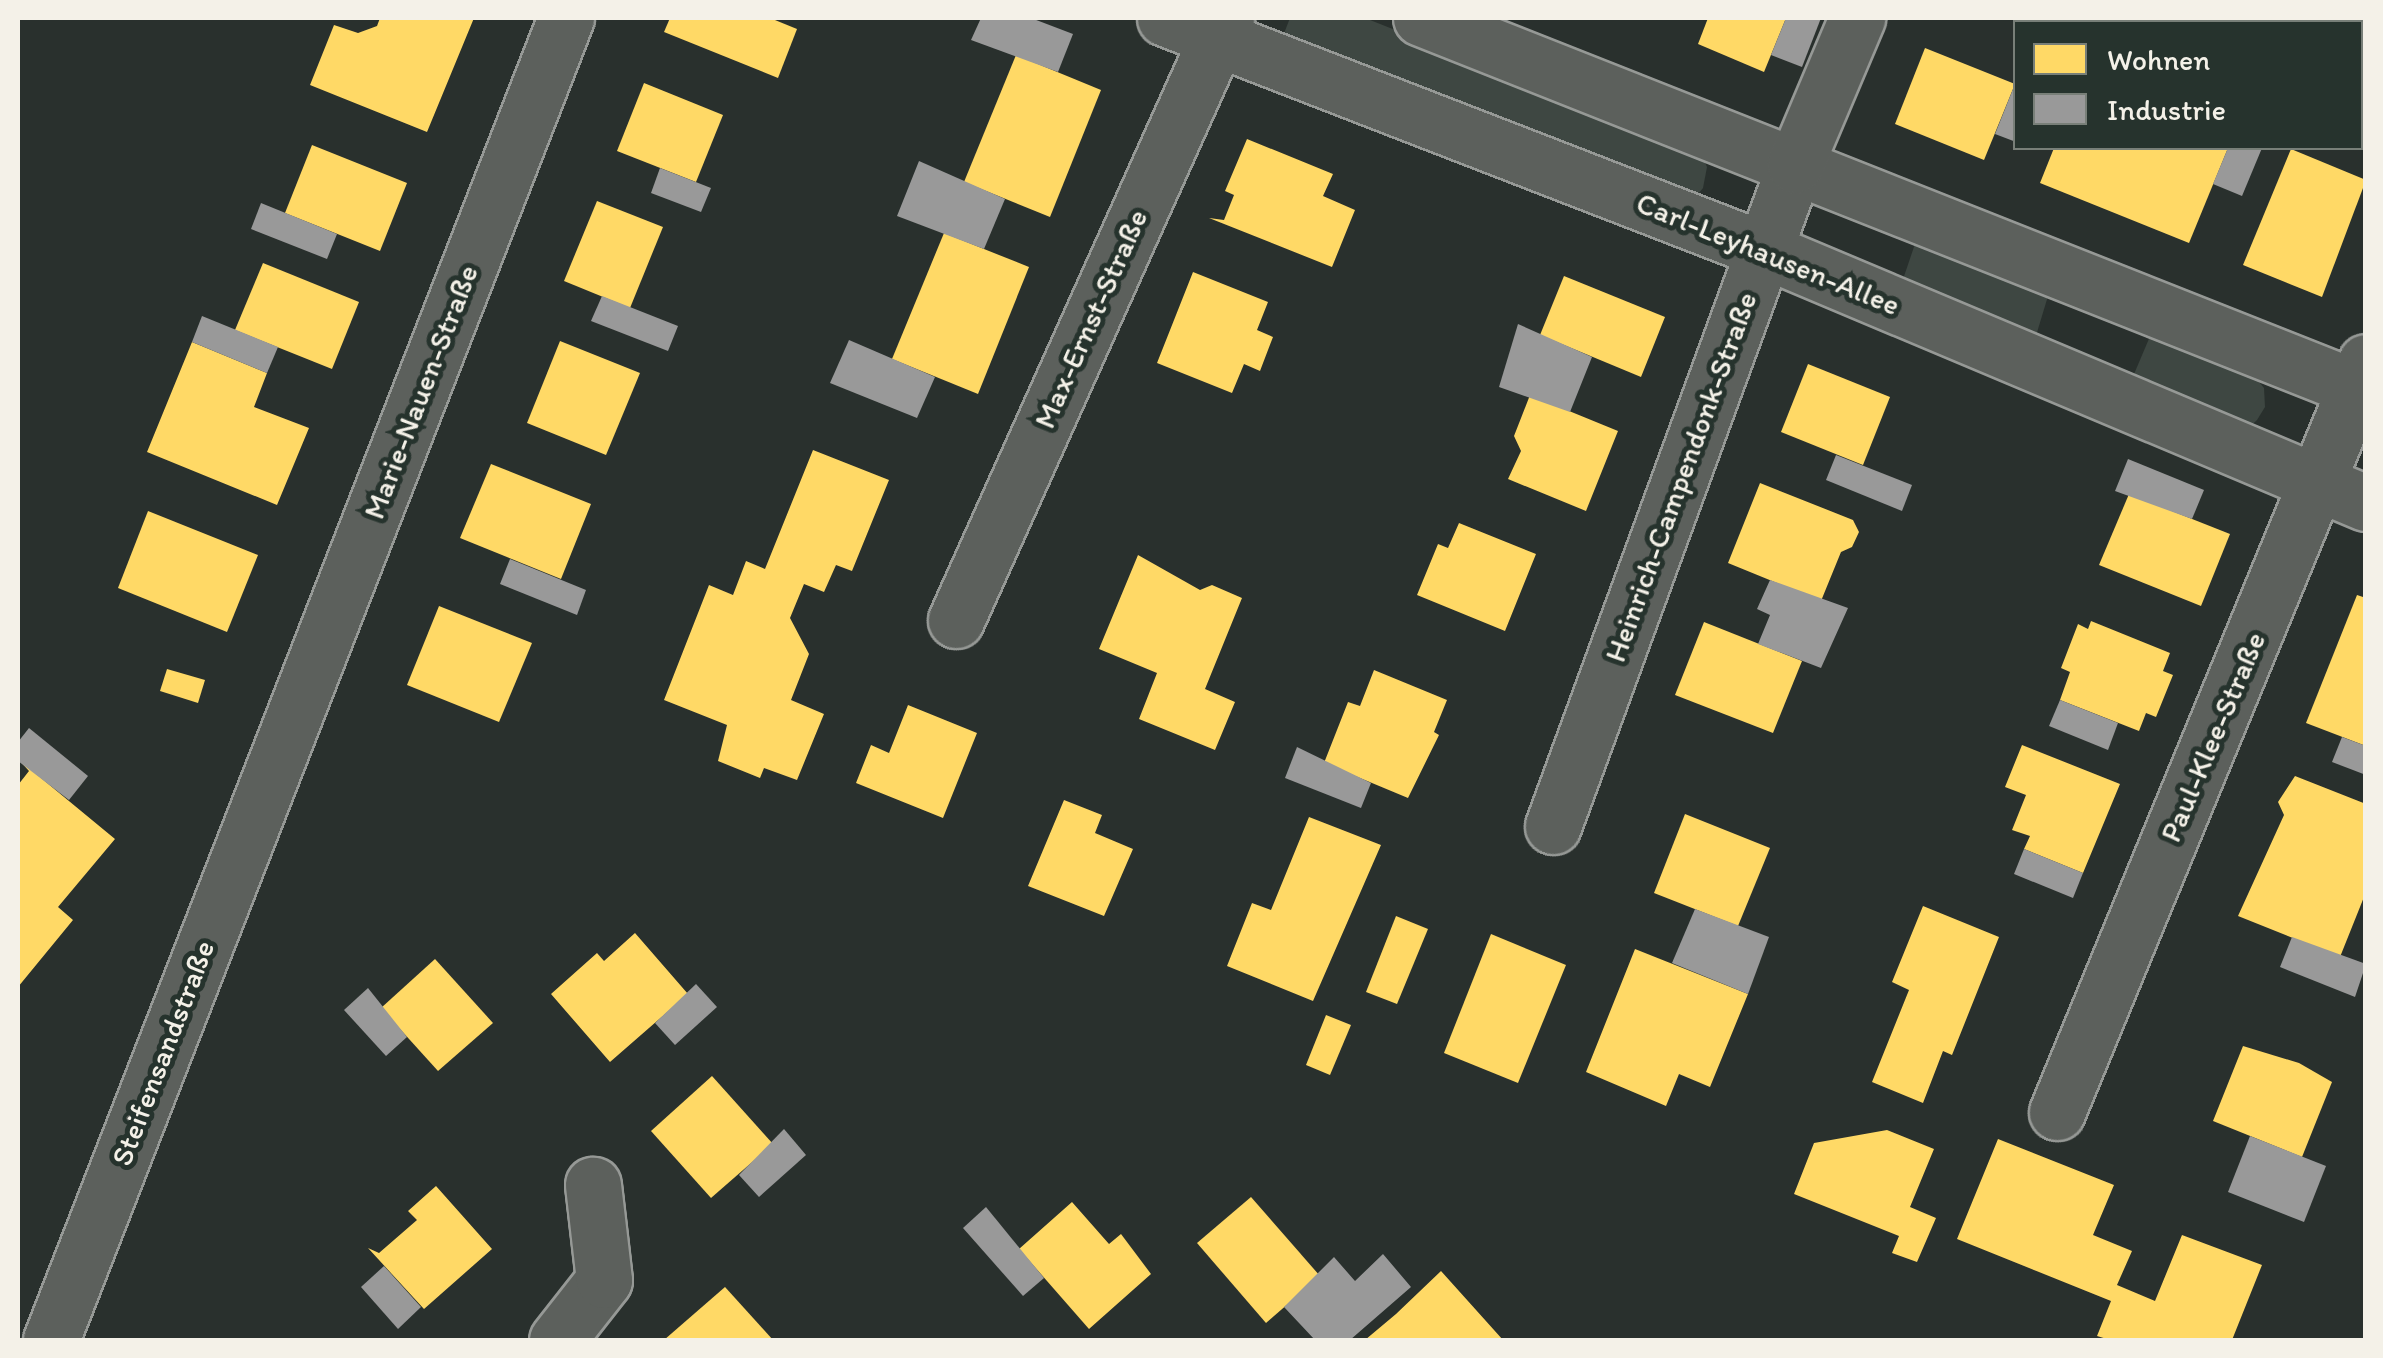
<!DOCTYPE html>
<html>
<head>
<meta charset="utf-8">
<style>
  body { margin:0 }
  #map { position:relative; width:2383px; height:1358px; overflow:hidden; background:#29302d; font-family:Itim,sans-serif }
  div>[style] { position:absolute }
  .green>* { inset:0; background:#3e4742 }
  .homes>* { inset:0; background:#ffd966 }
  .industry>* { inset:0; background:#999 }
  .roads { filter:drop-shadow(2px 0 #969996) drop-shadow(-2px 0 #969996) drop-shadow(0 2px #969996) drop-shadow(0 -2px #969996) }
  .minor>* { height:55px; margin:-27.5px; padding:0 27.5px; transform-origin:27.5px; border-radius:27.5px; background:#5c605c }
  span { translate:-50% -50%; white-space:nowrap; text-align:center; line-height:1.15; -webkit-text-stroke:10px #26332d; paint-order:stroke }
  .street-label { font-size:30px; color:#f4f1e8 }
  .frame { position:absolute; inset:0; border:20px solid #f4f1e8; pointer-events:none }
  .legend { position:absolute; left:2013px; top:20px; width:350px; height:130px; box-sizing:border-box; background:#26332d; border:2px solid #787f78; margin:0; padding:12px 18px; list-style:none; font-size:30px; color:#f4f1e8 }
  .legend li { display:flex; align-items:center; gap:20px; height:50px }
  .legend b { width:50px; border:2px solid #787f78 }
</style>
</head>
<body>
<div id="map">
  <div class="green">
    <div style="clip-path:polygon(1290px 18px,1365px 18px,1700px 151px,1707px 167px,1703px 188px,1689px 205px,1283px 36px)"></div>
    <div style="clip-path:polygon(1916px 241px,2048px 296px,2032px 349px,1898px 294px)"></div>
    <div style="clip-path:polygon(2151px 334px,2256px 378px,2264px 388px,2265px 407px,2257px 420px,2243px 433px,2126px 393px)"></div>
  </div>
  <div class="homes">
    <div style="clip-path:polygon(380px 18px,474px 18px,427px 132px,310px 85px,334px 25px,358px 33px,377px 26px)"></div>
    <div style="clip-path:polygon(670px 18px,770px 18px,797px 29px,778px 78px,664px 32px)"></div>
    <div style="clip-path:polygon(1708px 18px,1786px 18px,1764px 72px,1698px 44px)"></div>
    <div style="clip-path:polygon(1925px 48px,2015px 84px,1984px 160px,1895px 124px)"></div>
    <div style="clip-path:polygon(1016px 55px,1101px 90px,1050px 217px,964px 182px)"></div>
    <div style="clip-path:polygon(644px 83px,723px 115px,696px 182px,617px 151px)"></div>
    <div style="clip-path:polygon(1247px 139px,1333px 174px,1323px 196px,1355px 210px,1332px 267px,1209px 218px,1224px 220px,1234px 195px,1225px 191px)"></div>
    <div style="clip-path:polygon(312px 145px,407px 183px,380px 251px,285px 213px)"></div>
    <div style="clip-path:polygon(2054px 148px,2228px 148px,2189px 243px,2040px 183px)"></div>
    <div style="clip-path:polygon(2291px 149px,2366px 180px,2322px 297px,2243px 265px)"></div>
    <div style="clip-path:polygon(597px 201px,663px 227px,630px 308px,564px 281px)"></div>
    <div style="clip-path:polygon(944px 233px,1029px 267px,978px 394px,892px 359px)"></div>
    <div style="clip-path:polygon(263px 263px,359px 302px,332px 369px,235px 330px)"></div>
    <div style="clip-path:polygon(1193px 272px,1268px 302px,1257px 330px,1273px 337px,1260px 371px,1244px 364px,1232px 393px,1157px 363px)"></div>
    <div style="clip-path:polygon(1564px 276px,1665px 317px,1641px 377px,1540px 335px)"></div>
    <div style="clip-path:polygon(560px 341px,640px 373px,606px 455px,527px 423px)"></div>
    <div style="clip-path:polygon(192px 342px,267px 373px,254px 407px,309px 428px,277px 505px,147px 452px)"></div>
    <div style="clip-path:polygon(1808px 364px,1890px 397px,1863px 465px,1781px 432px)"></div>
    <div style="clip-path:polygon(1530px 395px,1618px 431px,1586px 511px,1508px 479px,1521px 451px,1514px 436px)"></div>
    <div style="clip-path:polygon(813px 450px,889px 480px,852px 571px,836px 565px,824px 592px,804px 584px,790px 618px,809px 654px,791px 700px,824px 714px,797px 780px,764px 768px,760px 778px,718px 761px,727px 725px,664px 700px,709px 585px,733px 595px,746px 561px,765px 569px)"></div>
    <div style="clip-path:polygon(491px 464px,591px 504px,561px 579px,460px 538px)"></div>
    <div style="clip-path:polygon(1760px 483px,1853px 520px,1859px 532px,1852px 547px,1841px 552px,1821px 601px,1728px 563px)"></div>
    <div style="clip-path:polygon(2129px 494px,2230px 534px,2201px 606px,2099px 565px)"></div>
    <div style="clip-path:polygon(148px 511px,258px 555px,227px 632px,118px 588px)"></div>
    <div style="clip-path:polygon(1459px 523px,1536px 554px,1505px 631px,1417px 595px,1438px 544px,1448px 548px)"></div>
    <div style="clip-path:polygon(1138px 555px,1200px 590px,1212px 585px,1242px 598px,1205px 689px,1235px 702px,1215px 750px,1139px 719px,1157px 673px,1099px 649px)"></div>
    <div style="clip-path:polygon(2357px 595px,2366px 598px,2366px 746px,2306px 723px)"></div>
    <div style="clip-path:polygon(439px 606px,532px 643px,499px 722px,407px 685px)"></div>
    <div style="clip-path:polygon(2091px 621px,2170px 653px,2163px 671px,2173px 675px,2156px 717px,2146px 713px,2139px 731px,2060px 700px,2070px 672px,2061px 668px,2078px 624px,2088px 629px)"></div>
    <div style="clip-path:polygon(1704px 622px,1802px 661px,1773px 733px,1675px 695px)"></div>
    <div style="clip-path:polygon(167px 669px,205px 680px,198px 703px,160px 691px)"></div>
    <div style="clip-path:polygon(1374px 670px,1447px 700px,1434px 732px,1439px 735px,1408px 798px,1324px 763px,1348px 702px,1360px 706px)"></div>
    <div style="clip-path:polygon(908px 705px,977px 733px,943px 818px,856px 783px,871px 745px,889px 753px)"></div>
    <div style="clip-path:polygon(2022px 745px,2120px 784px,2083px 873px,2024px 849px,2030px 836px,2012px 830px,2026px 795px,2005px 787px)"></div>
    <div style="clip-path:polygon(18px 759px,115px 839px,58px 907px,73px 920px,18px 987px,18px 785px,29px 771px)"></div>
    <div style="clip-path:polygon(2295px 776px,2366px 804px,2366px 892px,2340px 957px,2238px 916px,2284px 815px,2278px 802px)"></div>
    <div style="clip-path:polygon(1064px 800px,1102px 815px,1095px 833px,1133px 849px,1104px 916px,1028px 886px)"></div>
    <div style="clip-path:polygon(1685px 814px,1770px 848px,1738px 926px,1654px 893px)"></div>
    <div style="clip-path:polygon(1309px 817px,1381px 845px,1313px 1001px,1227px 966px,1252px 903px,1271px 910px)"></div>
    <div style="clip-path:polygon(1923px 906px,1999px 937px,1952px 1055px,1943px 1051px,1923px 1103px,1872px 1082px,1909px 990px,1892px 982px)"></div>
    <div style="clip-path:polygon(1396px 916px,1428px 929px,1397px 1004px,1366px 992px)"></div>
    <div style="clip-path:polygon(635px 933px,688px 994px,610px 1062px,551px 994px,597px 953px,604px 961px)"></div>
    <div style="clip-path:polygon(1491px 934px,1566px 965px,1518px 1083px,1444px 1053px)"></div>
    <div style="clip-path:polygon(1635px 949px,1748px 994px,1710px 1087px,1679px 1074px,1666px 1106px,1586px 1072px)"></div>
    <div style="clip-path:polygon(435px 959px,493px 1023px,438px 1071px,381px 1008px)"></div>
    <div style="clip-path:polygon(1326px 1015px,1351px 1025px,1330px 1075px,1306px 1065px)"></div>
    <div style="clip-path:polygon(2243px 1046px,2299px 1063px,2332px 1082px,2302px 1157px,2213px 1121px)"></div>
    <div style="clip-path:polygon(712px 1076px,773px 1144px,711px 1198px,651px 1131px)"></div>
    <div style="clip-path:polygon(1887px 1130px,1934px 1149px,1910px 1207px,1936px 1218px,1917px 1262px,1892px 1253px,1899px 1236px,1794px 1194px,1814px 1143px)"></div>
    <div style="clip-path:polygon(1998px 1139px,2114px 1185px,2093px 1235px,2132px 1251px,2117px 1285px,2155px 1301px,2182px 1235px,2262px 1265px,2232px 1340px,2110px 1340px,2097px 1336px,2111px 1301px,1957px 1239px)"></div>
    <div style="clip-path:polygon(436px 1186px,492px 1249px,424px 1309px,368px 1248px,379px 1253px,417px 1220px,408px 1211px)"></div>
    <div style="clip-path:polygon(1251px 1197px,1320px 1276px,1266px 1323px,1197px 1243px)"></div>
    <div style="clip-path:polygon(1072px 1202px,1109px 1244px,1121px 1234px,1151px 1274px,1089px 1329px,1019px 1249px)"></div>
    <div style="clip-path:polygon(1441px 1271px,1503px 1340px,1365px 1340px,1396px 1314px)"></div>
    <div style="clip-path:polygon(725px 1287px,773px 1340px,664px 1340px)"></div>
  </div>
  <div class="industry">
    <div style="clip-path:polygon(981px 18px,1031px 18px,1073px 34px,1058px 72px,971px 40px)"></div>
    <div style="clip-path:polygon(1786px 18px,1821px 18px,1802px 67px,1771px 55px)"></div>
    <div style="clip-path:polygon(2015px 84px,2016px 84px,2016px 142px,1995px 134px)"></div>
    <div style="clip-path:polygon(2228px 148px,2262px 148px,2242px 196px,2213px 184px)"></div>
    <div style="clip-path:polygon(919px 161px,1005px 199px,984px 249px,897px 216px)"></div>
    <div style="clip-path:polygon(660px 168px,711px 188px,701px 212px,651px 193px)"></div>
    <div style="clip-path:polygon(261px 203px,337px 234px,327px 259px,251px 229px)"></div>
    <div style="clip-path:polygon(602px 296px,678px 326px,668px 351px,591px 321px)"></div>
    <div style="clip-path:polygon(202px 316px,278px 347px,267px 373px,192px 342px)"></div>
    <div style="clip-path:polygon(1518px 324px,1592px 357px,1570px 412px,1499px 387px)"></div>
    <div style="clip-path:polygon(849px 340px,935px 377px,917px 418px,830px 383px)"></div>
    <div style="clip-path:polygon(1836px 455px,1912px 485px,1902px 511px,1826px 480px)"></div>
    <div style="clip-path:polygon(2128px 459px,2204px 490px,2192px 519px,2115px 491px)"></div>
    <div style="clip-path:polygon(510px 559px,586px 590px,577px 615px,500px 584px)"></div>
    <div style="clip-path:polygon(1770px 580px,1848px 608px,1821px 668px,1758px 644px,1770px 615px,1757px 609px)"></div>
    <div style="clip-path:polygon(2060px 700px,2118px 723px,2108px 750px,2049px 726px)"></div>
    <div style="clip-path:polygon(29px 728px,88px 776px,69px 800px,18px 761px,18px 742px)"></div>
    <div style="clip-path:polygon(2342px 737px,2366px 746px,2366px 775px,2332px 762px)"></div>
    <div style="clip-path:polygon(1297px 747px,1371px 783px,1361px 808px,1285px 778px)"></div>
    <div style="clip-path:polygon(2024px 849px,2083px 873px,2073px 898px,2014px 874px)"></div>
    <div style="clip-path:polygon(1695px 909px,1769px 937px,1748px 994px,1672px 963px)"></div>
    <div style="clip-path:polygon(2292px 937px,2366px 964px,2355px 997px,2280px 967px)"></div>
    <div style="clip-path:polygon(696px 984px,717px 1007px,675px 1045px,655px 1023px)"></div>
    <div style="clip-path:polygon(368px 988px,407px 1037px,386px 1056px,344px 1010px)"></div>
    <div style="clip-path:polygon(784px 1129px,806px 1155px,759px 1197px,739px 1175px)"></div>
    <div style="clip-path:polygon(2250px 1136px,2326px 1166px,2304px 1222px,2228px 1192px)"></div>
    <div style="clip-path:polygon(986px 1207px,1044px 1278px,1023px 1296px,963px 1228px)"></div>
    <div style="clip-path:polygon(1383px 1254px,1411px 1287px,1350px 1340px,1315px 1340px,1284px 1307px,1334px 1257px,1355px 1281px)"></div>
    <div style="clip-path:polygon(384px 1266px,421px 1307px,398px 1329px,361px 1287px)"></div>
  </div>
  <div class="roads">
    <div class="minor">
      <div style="left:1165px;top:18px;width:642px;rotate:21.17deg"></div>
      <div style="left:1764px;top:250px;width:653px;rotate:22.8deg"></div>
      <div style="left:1421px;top:18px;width:1016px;rotate:21.59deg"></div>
      <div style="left:956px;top:620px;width:660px;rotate:-65.84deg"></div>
      <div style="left:1553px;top:826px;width:704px;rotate:-69.89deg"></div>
      <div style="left:1795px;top:165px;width:160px;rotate:-67.1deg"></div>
      <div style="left:2057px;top:1112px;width:811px;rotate:-67.61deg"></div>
      <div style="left:51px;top:1340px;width:1419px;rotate:-68.72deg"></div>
      <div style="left:557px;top:1340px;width:76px;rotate:-51.9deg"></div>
      <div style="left:604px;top:1280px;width:96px;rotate:-96.6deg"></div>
    </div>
  </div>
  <div class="street-label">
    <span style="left:1768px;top:254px;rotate:22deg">Carl-Leyhausen-Allee</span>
    <span style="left:1091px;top:319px;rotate:-66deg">Max-Ernst-Straße</span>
    <span style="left:421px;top:392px;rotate:-69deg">Marie-Nauen-Straße</span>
    <span style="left:1681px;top:477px;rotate:-70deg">Heinrich-Campendonk-Straße</span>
    <span style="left:2213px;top:737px;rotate:-67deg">Paul-Klee-Straße</span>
    <span style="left:163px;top:1053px;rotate:-69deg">Steifensandstraße</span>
  </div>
  <div class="frame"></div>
  <ul class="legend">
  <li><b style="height:28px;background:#ffd966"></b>Wohnen</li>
  <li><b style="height:28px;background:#999"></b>Industrie</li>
  </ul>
</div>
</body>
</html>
